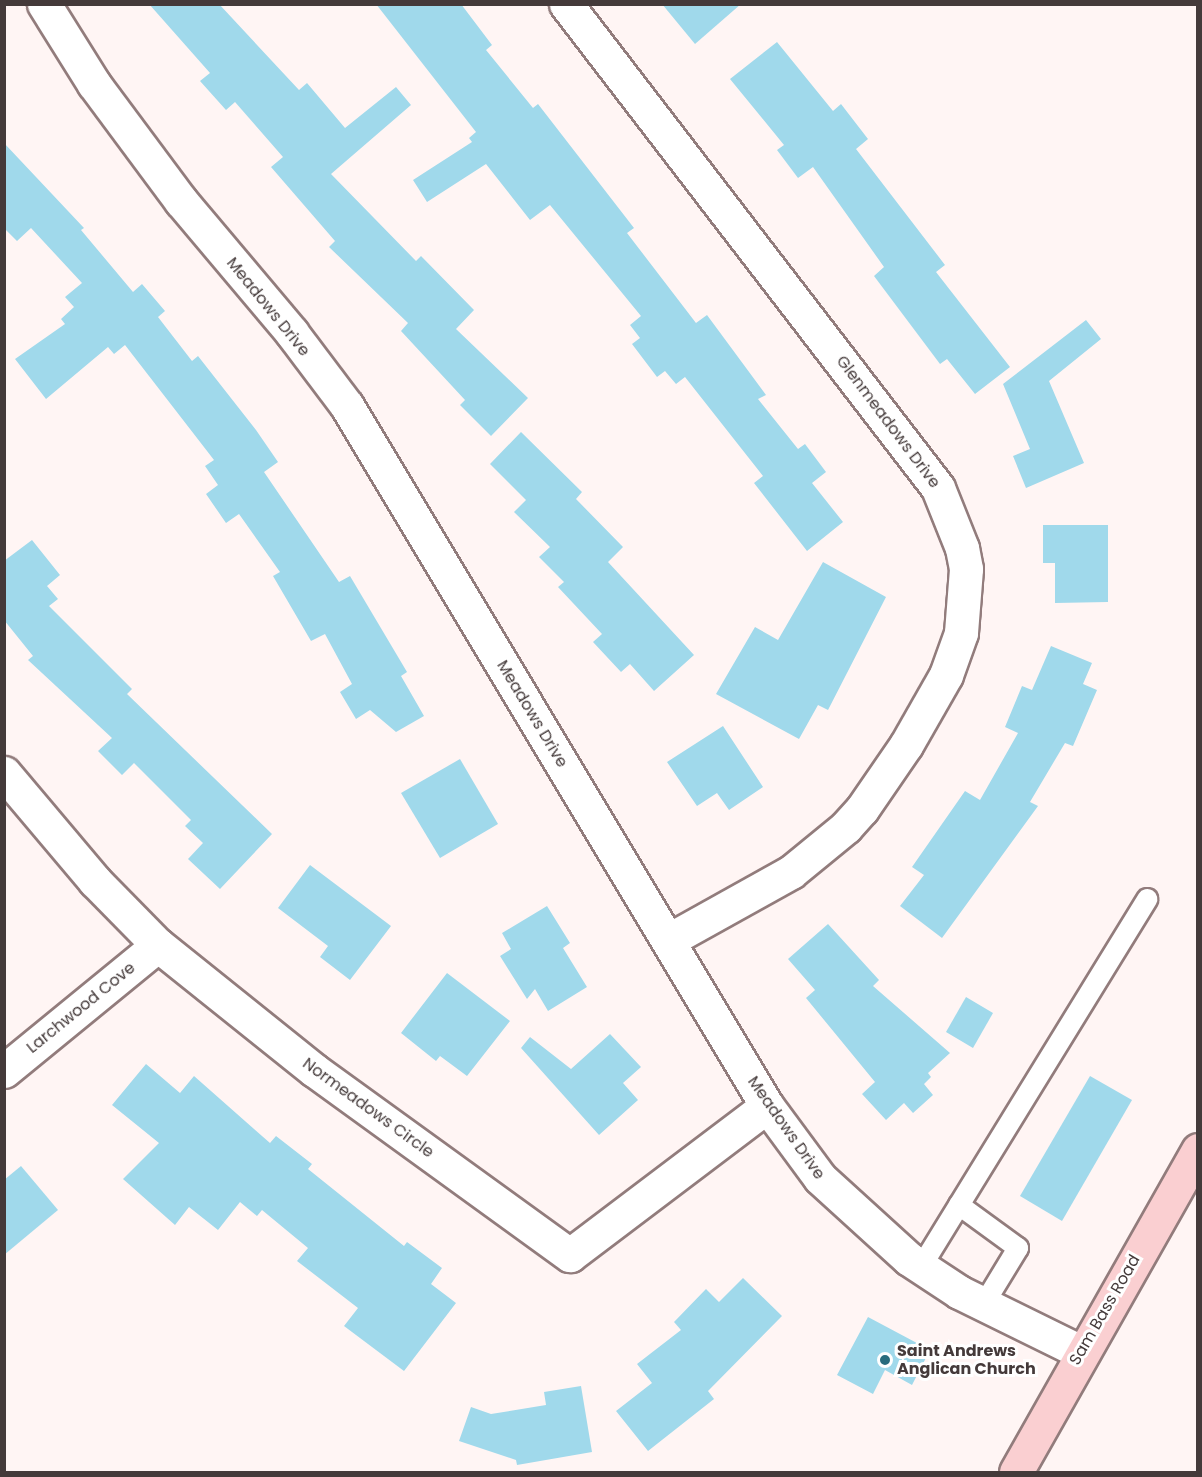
<!DOCTYPE html>
<html>
<head>
<meta charset="utf-8">
<style>
  body { margin:0 }
  #map { position:relative; width:1202px; height:1477px; overflow:hidden; background:#fff5f4; font-family:Poppins,sans-serif }
  div>[style] { position:absolute }
  .building>* { inset:0; background:#a0d9eb }
  .roads { filter:drop-shadow(2px 0 #927c7c) drop-shadow(-2px 0 #927c7c) drop-shadow(0 2px #927c7c) drop-shadow(0 -2px #927c7c) }
  .service>* { height:20px; margin:-10px; padding:0 10px; transform-origin:10px; border-radius:10px; background:#fff }
  .minor>* { height:33px; margin:-16.5px; padding:0 16.5px; transform-origin:16.5px; border-radius:16.5px; background:#fff }
  .secondary>* { height:33px; margin:-16.5px; padding:0 16.5px; transform-origin:16.5px; border-radius:16.5px; background:#facfd1 }
  .dots>* { width:16px; height:16px; translate:-50% -50%; box-sizing:border-box; border:3px solid #fff; border-radius:50% }
  span { translate:-50% -50%; white-space:nowrap; text-align:center; line-height:1.15; -webkit-text-stroke:6px #fff; paint-order:stroke }
  .street-label { font-size:16px; color:#443a3a }
  .poi-label { font-size:16px; color:#443a3a; font-weight:700 }
  .left { translate:0 -50%; text-align:left }
  .frame { position:absolute; inset:0; border:6px solid #443a3a; pointer-events:none }
</style>
</head>
<body>
<div id="map">
  <div class="building">
    <div style="clip-path:polygon(149px 4px,219px 4px,299px 90px,307px 83px,345px 128px,396px 87px,411px 105px,331px 174px,416px 261px,421px 256px,474px 310px,456px 329px,528px 398px,491px 436px,460px 405px,465px 400px,401px 331px,408px 323px,329px 247px,335px 241px,271px 167px,283px 157px,235px 102px,226px 110px,200px 81px,210px 73px)"></div>
    <div style="clip-path:polygon(376px 4px,461px 4px,492px 45px,486px 50px,533px 108px,538px 104px,634px 228px,627px 233px,696px 323px,707px 315px,766px 395px,758px 399px,798px 449px,805px 444px,826px 472px,812px 483px,843px 522px,807px 551px,754px 483px,763px 476px,685px 377px,676px 384px,665px 371px,657px 377px,632px 344px,640px 338px,630px 325px,641px 316px,550px 205px,530px 220px,486px 164px,427px 202px,413px 180px,472px 142px,469px 138px,476px 132px)"></div>
    <div style="clip-path:polygon(662px 4px,741px 4px,695px 44px)"></div>
    <div style="clip-path:polygon(777px 42px,833px 111px,841px 104px,868px 139px,856px 149px,945px 265px,936px 272px,1010px 367px,975px 394px,947px 359px,940px 364px,874px 276px,884px 267px,813px 167px,798px 178px,777px 150px,784px 145px,730px 79px)"></div>
    <div style="clip-path:polygon(4px 143px,84px 228px,81px 230px,133px 292px,142px 284px,165px 311px,158px 317px,192px 361px,198px 356px,256px 430px,278px 462px,264px 472px,339px 582px,350px 576px,407px 672px,401px 676px,424px 716px,396px 732px,370px 710px,356px 719px,340px 692px,352px 684px,325px 634px,311px 641px,273px 576px,280px 572px,239px 514px,226px 523px,206px 494px,218px 485px,205px 466px,214px 460px,125px 345px,114px 354px,108px 347px,46px 399px,15px 359px,65px 324px,61px 319px,74px 307px,65px 297px,82px 283px,31px 228px,17px 241px,4px 228px)"></div>
    <div style="clip-path:polygon(1086px 320px,1101px 339px,1049px 381px,1084px 463px,1026px 488px,1013px 456px,1030px 449px,1003px 384px)"></div>
    <div style="clip-path:polygon(521px 432px,582px 492px,576px 499px,623px 547px,608px 562px,694px 655px,654px 691px,630px 664px,621px 672px,593px 642px,602px 634px,558px 587px,564px 582px,539px 557px,550px 547px,514px 512px,526px 500px,490px 464px)"></div>
    <div style="clip-path:polygon(1043px 525px,1108px 525px,1108px 602px,1055px 603px,1055px 563px,1043px 563px)"></div>
    <div style="clip-path:polygon(32px 540px,60px 575px,47px 586px,58px 599px,49px 606px,132px 689px,127px 694px,272px 834px,220px 889px,188px 859px,203px 843px,185px 826px,191px 820px,134px 763px,122px 775px,98px 751px,112px 738px,28px 660px,33px 656px,4px 620px,4px 561px)"></div>
    <div style="clip-path:polygon(823px 562px,886px 597px,828px 710px,818px 705px,799px 739px,716px 694px,755px 627px,778px 640px)"></div>
    <div style="clip-path:polygon(1051px 646px,1092px 663px,1083px 684px,1097px 690px,1073px 746px,1065px 743px,1030px 802px,1038px 806px,942px 938px,900px 906px,924px 875px,912px 867px,965px 791px,980px 800px,1018px 733px,1005px 727px,1022px 686px,1032px 690px)"></div>
    <div style="clip-path:polygon(723px 726px,763px 787px,729px 810px,717px 793px,697px 806px,667px 762px)"></div>
    <div style="clip-path:polygon(460px 759px,498px 824px,440px 858px,401px 793px)"></div>
    <div style="clip-path:polygon(310px 865px,391px 926px,350px 980px,320px 957px,328px 946px,278px 908px)"></div>
    <div style="clip-path:polygon(547px 906px,570px 943px,563px 948px,587px 987px,548px 1011px,535px 989px,527px 999px,500px 956px,511px 949px,502px 933px)"></div>
    <div style="clip-path:polygon(828px 924px,879px 980px,873px 986px,950px 1053px,928px 1073px,931px 1077px,924px 1084px,933px 1095px,913px 1113px,904px 1103px,886px 1120px,862px 1094px,875px 1082px,806px 998px,815px 990px,788px 959px)"></div>
    <div style="clip-path:polygon(447px 973px,510px 1021px,467px 1076px,440px 1056px,436px 1061px,401px 1033px)"></div>
    <div style="clip-path:polygon(966px 997px,993px 1013px,973px 1048px,946px 1032px)"></div>
    <div style="clip-path:polygon(610px 1034px,641px 1067px,623px 1083px,638px 1100px,599px 1135px,521px 1048px,530px 1037px,571px 1069px)"></div>
    <div style="clip-path:polygon(146px 1064px,180px 1093px,194px 1076px,270px 1143px,276px 1136px,312px 1164px,308px 1169px,404px 1246px,407px 1242px,442px 1268px,431px 1284px,456px 1303px,404px 1371px,344px 1326px,358px 1308px,297px 1261px,308px 1248px,262px 1210px,257px 1216px,240px 1202px,218px 1230px,189px 1207px,175px 1225px,123px 1179px,159px 1143px,112px 1105px)"></div>
    <div style="clip-path:polygon(1090px 1076px,1132px 1100px,1062px 1221px,1020px 1196px)"></div>
    <div style="clip-path:polygon(21px 1166px,58px 1210px,4px 1255px,4px 1180px)"></div>
    <div style="clip-path:polygon(743px 1278px,782px 1316px,708px 1391px,714px 1399px,648px 1451px,616px 1411px,652px 1383px,637px 1364px,681px 1330px,674px 1322px,706px 1289px,719px 1302px)"></div>
    <div style="clip-path:polygon(868px 1317px,930px 1350px,912px 1385px,885px 1370px,873px 1394px,837px 1375px)"></div>
    <div style="clip-path:polygon(581px 1386px,592px 1452px,517px 1465px,516px 1460px,459px 1441px,471px 1407px,491px 1414px,546px 1405px,544px 1392px)"></div>
  </div>
  <div class="roads">
    <div class="service">
      <div style="left:959px;top:1205px;width:73px;rotate:36.1deg"></div>
      <div style="left:1018px;top:1248px;width:66px;rotate:121.3deg"></div>
      <div style="left:921px;top:1267px;width:432px;rotate:-58.4deg"></div>
    </div>
    <div class="minor">
      <div style="left:44px;top:4px;width:94px;rotate:58deg"></div>
      <div style="left:94px;top:84px;width:146px;rotate:53.4deg"></div>
      <div style="left:181px;top:201px;width:172px;rotate:49.9deg"></div>
      <div style="left:292px;top:333px;width:91px;rotate:53deg"></div>
      <div style="left:347px;top:406px;width:816px;rotate:59.04deg"></div>
      <div style="left:767px;top:1106px;width:89px;rotate:53.6deg"></div>
      <div style="left:820px;top:1178px;width:120px;rotate:42.3deg"></div>
      <div style="left:909px;top:1259px;width:60px;rotate:33.4deg"></div>
      <div style="left:959px;top:1292px;width:136px;rotate:26.2deg"></div>
      <div style="left:566px;top:4px;width:610px;rotate:52.45deg"></div>
      <div style="left:938px;top:488px;width:65px;rotate:68.2deg"></div>
      <div style="left:962px;top:548px;width:21px;rotate:79deg"></div>
      <div style="left:966px;top:569px;width:64px;rotate:94.5deg"></div>
      <div style="left:961px;top:633px;width:45px;rotate:109.7deg"></div>
      <div style="left:946px;top:675px;width:81px;rotate:119.7deg"></div>
      <div style="left:906px;top:745px;width:78px;rotate:124.5deg"></div>
      <div style="left:862px;top:809px;width:24px;rotate:132deg"></div>
      <div style="left:846px;top:827px;width:71px;rotate:140.7deg"></div>
      <div style="left:791px;top:872px;width:140px;rotate:150.9deg"></div>
      <div style="left:4px;top:773px;width:141px;rotate:49.9deg"></div>
      <div style="left:95px;top:881px;width:90px;rotate:45.5deg"></div>
      <div style="left:158px;top:945px;width:200px;rotate:38.7deg"></div>
      <div style="left:314px;top:1070px;width:316px;rotate:35.9deg"></div>
      <div style="left:570px;top:1255px;width:247px;rotate:-37.1deg"></div>
      <div style="left:4px;top:1071px;width:199px;rotate:-39.3deg"></div>
    </div>
    <div class="secondary">
      <div style="left:1016px;top:1472px;width:370px;rotate:-60.5deg"></div>
    </div>
  </div>
  <div class="dots">
    <div style="left:885px;top:1360px;background:#286b7d"></div>
  </div>
  <div class="street-label">
    <span style="left:268px;top:307px;rotate:51deg">Meadows Drive</span>
    <span style="left:888px;top:422px;rotate:53deg">Glenmeadows Drive</span>
    <span style="left:532px;top:714px;rotate:59deg">Meadows Drive</span>
    <span style="left:81px;top:1008px;rotate:-39deg">Larchwood Cove</span>
    <span style="left:368px;top:1108px;rotate:36deg">Normeadows Circle</span>
    <span style="left:786px;top:1128px;rotate:55deg">Meadows Drive</span>
    <span style="left:1105px;top:1310px;rotate:-60deg">Sam Bass Road</span>
  </div>
  <div class="poi-label">
    <span class="left" style="left:897px;top:1360px">Saint Andrews<br>Anglican Church</span>
  </div>
  <div class="frame"></div>
</div>
</body>
</html>
